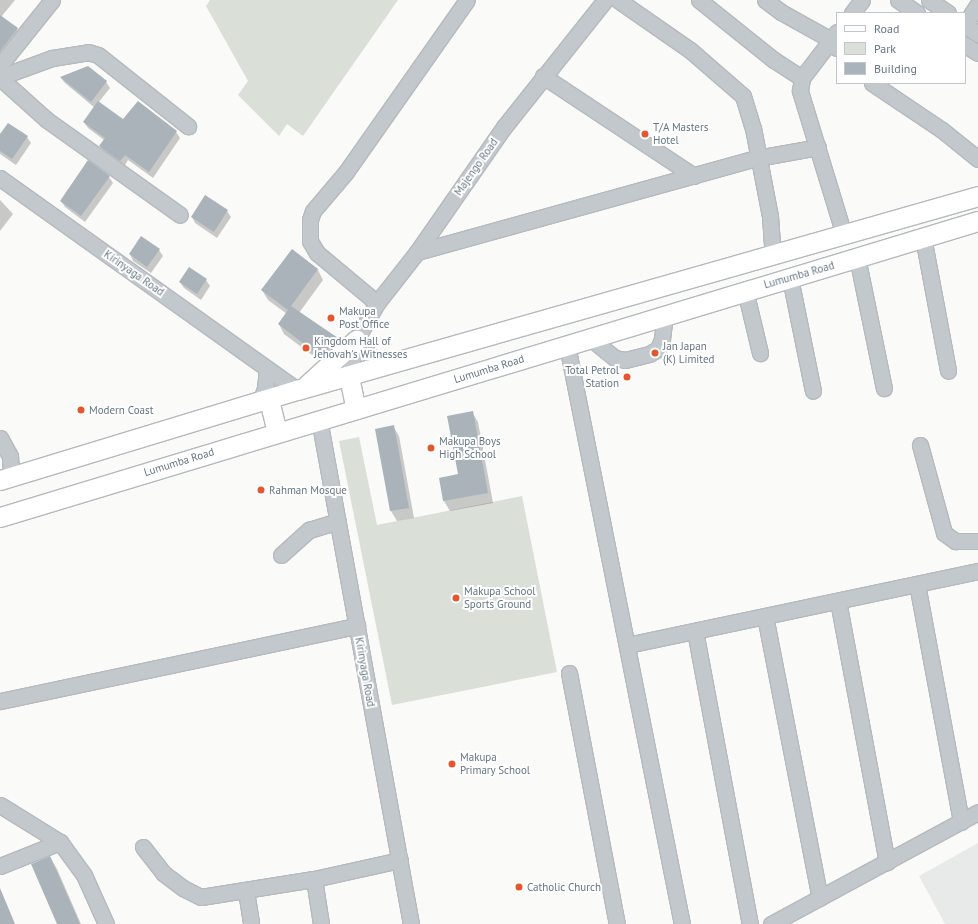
<!DOCTYPE html>
<html>
<head>
<meta charset="utf-8">
<style>
  body { margin:0 }
  #map { position:relative; width:978px; height:924px; overflow:hidden; background:#fafaf8; font-family:"PT Sans",sans-serif }
  div>[style] { position:absolute }
  .built>* { inset:0; background:#e8e9e9 }
  .green>* { inset:0; background:#dadfd7 }
  .shadow>* { inset:0; background:#0003 }
  .building>* { inset:0; background:#aab3b9 }
  .roads { filter:drop-shadow(1px 0 #b5babe) drop-shadow(-1px 0 #b5babe) drop-shadow(0 1px #b5babe) drop-shadow(0 -1px #b5babe) }
  .minor>* { height:15px; margin:-7.5px; padding:0 7.5px; transform-origin:7.5px; border-radius:7.5px; background:#c3c8cc }
  .major>* { height:19px; margin:-9.5px; padding:0 9.5px; transform-origin:9.5px; border-radius:9.5px; background:#fff }
  .dots>* { width:11px; height:11px; translate:-50% -50%; box-sizing:border-box; border:2px solid #fff; border-radius:50% }
  span { translate:-50% -50%; white-space:nowrap; text-align:center; line-height:1.15; -webkit-text-stroke:4px #fff; paint-order:stroke }
  .poi-label { font-size:11px; color:#657683 }
  .left { translate:0 -50%; text-align:left }
  .right { translate:-100% -50%; text-align:right }
  .street-label { font-size:11px; color:#657683 }
  .legend { position:absolute; left:836px; top:12px; width:130px; height:72px; box-sizing:border-box; background:#fff; border:1px solid #c1c8cd; margin:0; padding:5px 7px; list-style:none; font-size:12px; color:#657683 }
  .legend li { display:flex; align-items:center; gap:8px; height:20px }
  .legend b { width:20px; border:1px solid #c1c8cd }
</style>
</head>
<body>
<div id="map">
  <div class="built">
    <div style="clip-path:polygon(978px 843px,978px 924px,945px 924px,919px 876px)"></div>
  </div>
  <div class="green">
    <div style="clip-path:polygon(210px 0,398px 0,303px 136px,287px 124px,279px 136px,238px 95px,248px 81px,206px 6px)"></div>
    <div style="clip-path:polygon(359px 437px,377px 525px,522px 496px,557px 672px,392px 705px,339px 441px)"></div>
  </div>
  <div class="shadow">
    <div style="clip-path:polygon(0 0,15px 0,1px 17px,17px 29px,22px 37px,0 64px)"></div>
    <div style="clip-path:polygon(88px 67px,106px 82px,110px 88px,98px 103px,123px 120px,176px 132px,180px 138px,153px 178px,128px 160px,124px 167px,104px 152px,100px 146px,104px 140px,88px 128px,84px 122px,95px 108px,65px 83px,61px 78px)"></div>
    <div style="clip-path:polygon(0 136px,27px 137px,31px 143px,16px 165px,0 154px)"></div>
    <div style="clip-path:polygon(109px 177px,113px 183px,85px 222px,65px 207px,61px 201px)"></div>
    <div style="clip-path:polygon(0 200px,13px 214px,0 231px)"></div>
    <div style="clip-path:polygon(227px 211px,231px 217px,217px 238px,195px 223px,192px 217px)"></div>
    <div style="clip-path:polygon(159px 250px,163px 256px,151px 273px,133px 261px,130px 254px)"></div>
    <div style="clip-path:polygon(292px 250px,318px 270px,323px 280px,299px 313px,337px 339px,343px 348px,327px 366px,284px 334px,279px 324px,287px 314px,268px 300px,262px 290px)"></div>
    <div style="clip-path:polygon(206px 280px,210px 286px,201px 300px,184px 288px,180px 282px)"></div>
    <div style="clip-path:polygon(472px 412px,478px 422px,493px 503px,450px 511px,444px 501px,440px 478px,459px 475px)"></div>
    <div style="clip-path:polygon(393px 426px,399px 436px,414px 518px,397px 521px,391px 511px,376px 430px)"></div>
    <div style="clip-path:polygon(50px 857px,57px 869px,81px 924px,58px 924px)"></div>
  </div>
  <div class="building">
    <div style="clip-path:polygon(0 15px,18px 28px,0 51px)"></div>
    <div style="clip-path:polygon(88px 66px,107px 81px,91px 102px,60px 77px)"></div>
    <div style="clip-path:polygon(98px 101px,123px 119px,138px 101px,177px 131px,149px 172px,125px 155px,120px 161px,99px 146px,105px 138px,83px 122px)"></div>
    <div style="clip-path:polygon(8px 123px,28px 136px,12px 159px,0 151px,0 134px)"></div>
    <div style="clip-path:polygon(88px 160px,110px 176px,81px 216px,60px 201px)"></div>
    <div style="clip-path:polygon(205px 195px,228px 210px,214px 232px,191px 217px)"></div>
    <div style="clip-path:polygon(141px 236px,160px 249px,147px 267px,129px 254px)"></div>
    <div style="clip-path:polygon(292px 249px,318px 269px,291px 306px,338px 338px,321px 357px,278px 324px,288px 310px,261px 290px)"></div>
    <div style="clip-path:polygon(189px 267px,207px 279px,197px 294px,179px 282px)"></div>
    <div style="clip-path:polygon(473px 411px,488px 493px,443px 501px,439px 478px,458px 474px,447px 416px)"></div>
    <div style="clip-path:polygon(394px 425px,409px 508px,390px 511px,375px 429px)"></div>
    <div style="clip-path:polygon(50px 856px,80px 924px,57px 924px,31px 864px)"></div>
    <div style="clip-path:polygon(0 888px,15px 924px,0 924px)"></div>
  </div>
  <div class="roads">
    <div class="minor">
      <div style="left:618px;top:0;width:88px;rotate:34.8deg"></div>
      <div style="left:690px;top:50px;width:70px;rotate:41deg"></div>
      <div style="left:743px;top:96px;width:34px;rotate:73deg"></div>
      <div style="left:753px;top:128px;width:90px;rotate:79.1deg"></div>
      <div style="left:770px;top:216px;width:39px;rotate:86deg"></div>
      <div style="left:699px;top:0;width:96px;rotate:38.7deg"></div>
      <div style="left:774px;top:60px;width:33px;rotate:33deg"></div>
      <div style="left:765px;top:0;width:20px;rotate:37deg"></div>
      <div style="left:781px;top:12px;width:57px;rotate:29.2deg"></div>
      <div style="left:831px;top:40px;width:9px;rotate:58deg"></div>
      <div style="left:898px;top:0;width:23px;rotate:34deg"></div>
      <div style="left:929px;top:0;width:23px;rotate:34deg"></div>
      <div style="left:852px;top:13px;width:16px;rotate:-52deg"></div>
      <div style="left:965px;top:24px;width:24px;rotate:-57deg"></div>
      <div style="left:965px;top:25px;width:16px;rotate:35deg"></div>
      <div style="left:837px;top:32px;width:58px;rotate:127.3deg"></div>
      <div style="left:802px;top:78px;width:13px;rotate:99deg"></div>
      <div style="left:800px;top:91px;width:151px;rotate:73deg"></div>
      <div style="left:965px;top:45px;width:15px;rotate:32deg"></div>
      <div style="left:0;top:65px;width:83px;rotate:-51.3deg"></div>
      <div style="left:543px;top:76px;width:181px;rotate:33.5deg"></div>
      <div style="left:0;top:77px;width:55px;rotate:-20.1deg"></div>
      <div style="left:52px;top:58px;width:36px;rotate:-9deg"></div>
      <div style="left:88px;top:52px;width:10px;rotate:17deg"></div>
      <div style="left:98px;top:55px;width:115px;rotate:38.3deg"></div>
      <div style="left:0;top:78px;width:63px;rotate:41.8deg"></div>
      <div style="left:47px;top:120px;width:163px;rotate:35.5deg"></div>
      <div style="left:872px;top:83px;width:84px;rotate:33.9deg"></div>
      <div style="left:942px;top:130px;width:46px;rotate:38.9deg"></div>
      <div style="left:0;top:178px;width:365px;rotate:35.5deg"></div>
      <div style="left:923px;top:237px;width:136px;rotate:79.4deg"></div>
      <div style="left:417px;top:252px;width:353px;rotate:-15.5deg"></div>
      <div style="left:757px;top:158px;width:62px;rotate:-10.2deg"></div>
      <div style="left:857px;top:257px;width:134px;rotate:78.4deg"></div>
      <div style="left:790px;top:278px;width:115px;rotate:78.5deg"></div>
      <div style="left:745px;top:290px;width:65px;rotate:76.6deg"></div>
      <div style="left:377px;top:303px;width:78px;rotate:-140.2deg"></div>
      <div style="left:317px;top:253px;width:14px;rotate:-120deg"></div>
      <div style="left:310px;top:241px;width:21px;rotate:-90deg"></div>
      <div style="left:310px;top:220px;width:9px;rotate:-72deg"></div>
      <div style="left:313px;top:211px;width:51px;rotate:-49.8deg"></div>
      <div style="left:346px;top:172px;width:210px;rotate:-54.9deg"></div>
      <div style="left:590px;top:338px;width:32px;rotate:39deg"></div>
      <div style="left:615px;top:358px;width:10px;rotate:11deg"></div>
      <div style="left:625px;top:360px;width:25px;rotate:-14deg"></div>
      <div style="left:649px;top:354px;width:10px;rotate:-29deg"></div>
      <div style="left:658px;top:349px;width:11px;rotate:-68deg"></div>
      <div style="left:662px;top:339px;width:24px;rotate:-83deg"></div>
      <div style="left:356px;top:340px;width:38px;rotate:47deg"></div>
      <div style="left:567px;top:345px;width:590px;rotate:78.77deg"></div>
      <div style="left:349px;top:377px;width:38px;rotate:-79deg"></div>
      <div style="left:356px;top:340px;width:43px;rotate:-60.4deg"></div>
      <div style="left:377px;top:303px;width:65px;rotate:-51.9deg"></div>
      <div style="left:417px;top:252px;width:152px;rotate:-55.2deg"></div>
      <div style="left:504px;top:127px;width:162px;rotate:-51.5deg"></div>
      <div style="left:260px;top:402px;width:15px;rotate:-70deg"></div>
      <div style="left:265px;top:388px;width:19px;rotate:-84deg"></div>
      <div style="left:319px;top:419px;width:513px;rotate:79.68deg"></div>
      <div style="left:0;top:438px;width:21px;rotate:61deg"></div>
      <div style="left:10px;top:456px;width:21px;rotate:87deg"></div>
      <div style="left:920px;top:445px;width:91px;rotate:74.7deg"></div>
      <div style="left:944px;top:533px;width:14px;rotate:36deg"></div>
      <div style="left:955px;top:541px;width:23px"></div>
      <div style="left:281px;top:555px;width:38px;rotate:-42deg"></div>
      <div style="left:309px;top:530px;width:30px;rotate:-17deg"></div>
      <div style="left:917px;top:584px;width:242px;rotate:79.5deg"></div>
      <div style="left:838px;top:601px;width:266px;rotate:79.4deg"></div>
      <div style="left:765px;top:616px;width:287px;rotate:79deg"></div>
      <div style="left:695px;top:631px;width:298px;rotate:79.4deg"></div>
      <div style="left:627px;top:645px;width:359px;rotate:-11.9deg"></div>
      <div style="left:569px;top:673px;width:256px;rotate:79.2deg"></div>
      <div style="left:0;top:701px;width:365px;rotate:-11.9deg"></div>
      <div style="left:0;top:805px;width:70px;rotate:31.7deg"></div>
      <div style="left:60px;top:842px;width:41px;rotate:54deg"></div>
      <div style="left:84px;top:875px;width:54px;rotate:65.8deg"></div>
      <div style="left:143px;top:847px;width:33px;rotate:52deg"></div>
      <div style="left:163px;top:873px;width:25px;rotate:37deg"></div>
      <div style="left:183px;top:888px;width:20px;rotate:27deg"></div>
      <div style="left:201px;top:897px;width:114px;rotate:-9.1deg"></div>
      <div style="left:314px;top:879px;width:88px;rotate:-12.5deg"></div>
      <div style="left:0;top:866px;width:65px;rotate:-21.8deg"></div>
      <div style="left:314px;top:879px;width:46px;rotate:81.2deg"></div>
      <div style="left:246px;top:891px;width:33px;rotate:81deg"></div>
      <div style="left:771px;top:924px;width:235px;rotate:-28.4deg"></div>
    </div>
    <div class="major">
      <div style="left:349px;top:377px;width:33px;rotate:78deg"></div>
      <div style="left:307px;top:385px;width:67px;rotate:-42.6deg"></div>
      <div style="left:269px;top:400px;width:33px;rotate:76deg"></div>
      <div style="left:0;top:480px;width:310px;rotate:-16.9deg"></div>
      <div style="left:297px;top:390px;width:708px;rotate:-15.9deg"></div>
      <div style="left:0;top:517px;width:1022px;rotate:-16.84deg"></div>
    </div>
  </div>
  <div class="dots">
    <div style="left:645px;top:134px;background:#e4572e"></div>
    <div style="left:331px;top:318px;background:#e4572e"></div>
    <div style="left:306px;top:348px;background:#e4572e"></div>
    <div style="left:655px;top:353px;background:#e4572e"></div>
    <div style="left:627px;top:377px;background:#e4572e"></div>
    <div style="left:81px;top:410px;background:#e4572e"></div>
    <div style="left:431px;top:448px;background:#e4572e"></div>
    <div style="left:261px;top:490px;background:#e4572e"></div>
    <div style="left:456px;top:598px;background:#e4572e"></div>
    <div style="left:452px;top:764px;background:#e4572e"></div>
    <div style="left:519px;top:887px;background:#e4572e"></div>
  </div>
  <div class="poi-label">
    <span class="left" style="left:653px;top:134px">T/A Masters<br>Hotel</span>
    <span class="left" style="left:339px;top:318px">Makupa<br>Post Office</span>
    <span class="left" style="left:314px;top:348px">Kingdom Hall of<br>Jehovah's Witnesses</span>
    <span class="left" style="left:663px;top:353px">Jan Japan<br>(K) Limited</span>
    <span class="right" style="left:619px;top:377px">Total Petrol<br>Station</span>
    <span class="left" style="left:89px;top:410px">Modern Coast</span>
    <span class="left" style="left:439px;top:448px">Makupa Boys<br>High School</span>
    <span class="left" style="left:269px;top:490px">Rahman Mosque</span>
    <span class="left" style="left:464px;top:598px">Makupa School<br>Sports Ground</span>
    <span class="left" style="left:460px;top:764px">Makupa<br>Primary School</span>
    <span class="left" style="left:527px;top:887px">Catholic Church</span>
  </div>
  <div class="street-label">
    <span style="left:476px;top:167px;rotate:-55deg">Majengo Road</span>
    <span style="left:134px;top:273px;rotate:35deg">Kirinyaga Road</span>
    <span style="left:799px;top:275px;rotate:-16deg">Lumumba Road</span>
    <span style="left:489px;top:369px;rotate:-17deg">Lumumba Road</span>
    <span style="left:179px;top:462px;rotate:-17deg">Lumumba Road</span>
    <span style="left:365px;top:672px;rotate:80deg">Kirinyaga Road</span>
  </div>
  <ul class="legend">
  <li><b style="height:5px;background:#fff"></b>Road</li>
  <li><b style="height:11px;background:#dadfd7"></b>Park</li>
  <li><b style="height:11px;background:#aab3b9"></b>Building</li>
  </ul>
</div>
</body>
</html>
